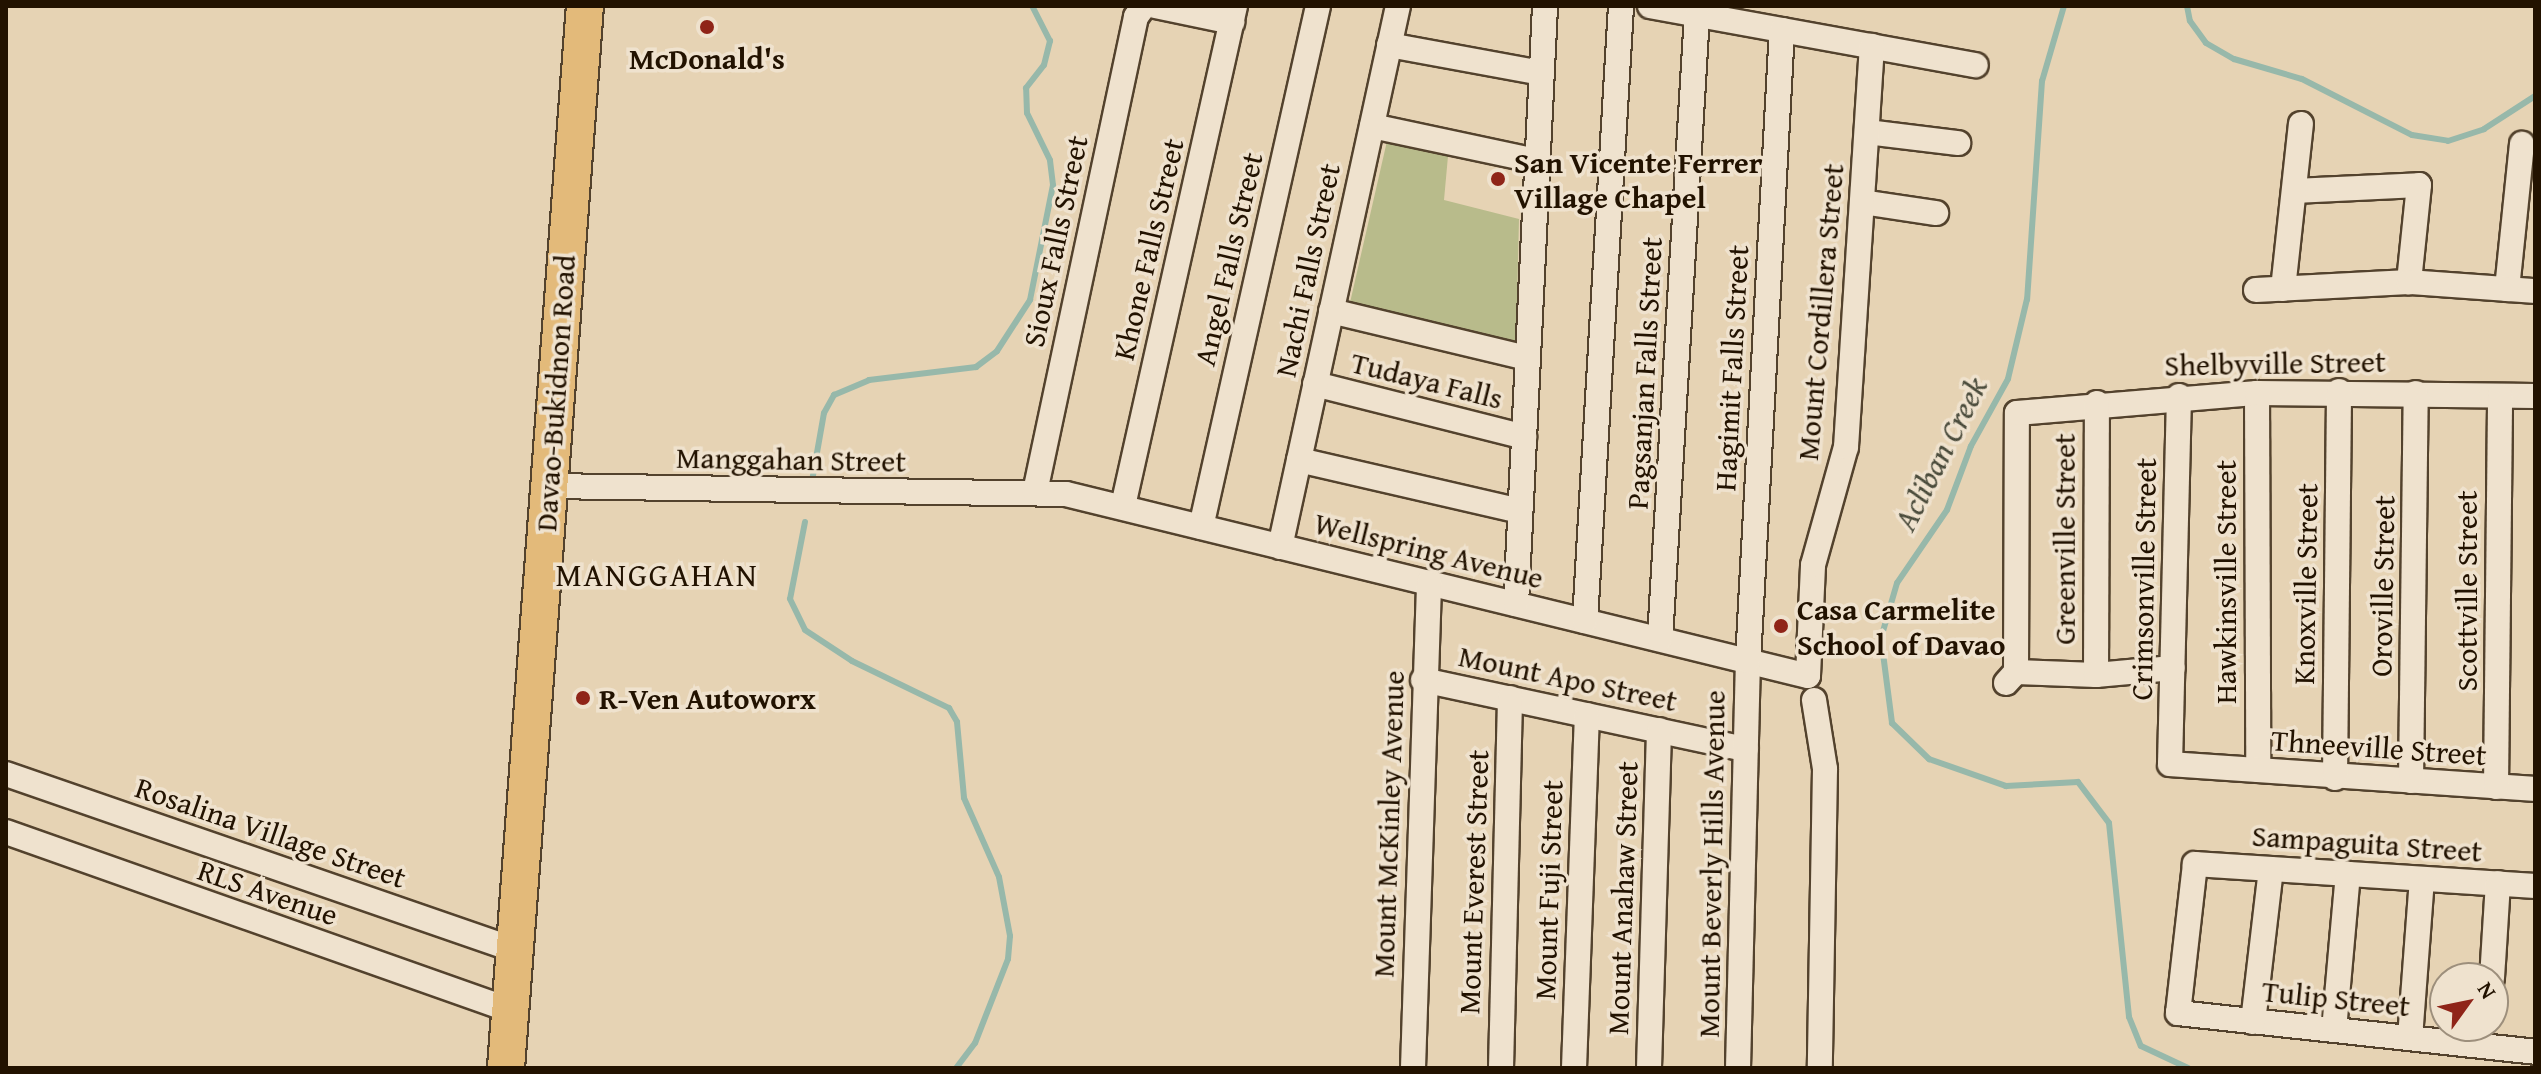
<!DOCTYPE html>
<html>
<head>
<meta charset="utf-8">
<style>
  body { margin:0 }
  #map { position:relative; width:2541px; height:1074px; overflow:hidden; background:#e6d3b4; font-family:"Gentium Book Plus",serif }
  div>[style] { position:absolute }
  .green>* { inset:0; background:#b8bb8b }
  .stream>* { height:6px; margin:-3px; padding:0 3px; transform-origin:3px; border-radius:3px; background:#97b8aa }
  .roads { filter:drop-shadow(2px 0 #53422d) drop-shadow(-2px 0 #53422d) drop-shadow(0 2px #53422d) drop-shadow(0 -2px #53422d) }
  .minor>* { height:24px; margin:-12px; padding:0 12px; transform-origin:12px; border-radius:12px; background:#efe2ce }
  .highway>* { height:36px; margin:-18px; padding:0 18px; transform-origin:18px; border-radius:18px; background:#e3ba7a }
  .dots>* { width:22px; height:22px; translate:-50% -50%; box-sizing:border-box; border:4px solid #efe2ce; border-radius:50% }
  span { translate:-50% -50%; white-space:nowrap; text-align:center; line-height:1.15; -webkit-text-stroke:7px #efe2ce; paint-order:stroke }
  .poi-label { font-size:30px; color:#221200; font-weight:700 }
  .left { translate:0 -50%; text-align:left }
  .street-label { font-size:30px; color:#221200 }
  .water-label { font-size:32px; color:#4b4c3c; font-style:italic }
  .neighbourhood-label { font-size:32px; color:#221200; letter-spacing:2px }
  .frame { position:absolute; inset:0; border:8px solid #221200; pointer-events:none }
  .north { position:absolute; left:2429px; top:962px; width:80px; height:80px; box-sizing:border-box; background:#efe2ce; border:2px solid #9d8f7c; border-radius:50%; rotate:57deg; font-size:22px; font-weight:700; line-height:32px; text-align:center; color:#221200 }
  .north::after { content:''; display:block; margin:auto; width:28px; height:36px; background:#8f2418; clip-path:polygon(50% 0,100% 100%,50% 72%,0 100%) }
</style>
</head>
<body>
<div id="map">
  <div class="green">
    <div style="clip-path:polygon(1387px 141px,1448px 156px,1444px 200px,1519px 219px,1516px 344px,1349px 307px)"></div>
  </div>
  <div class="stream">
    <div style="left:2064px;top:6px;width:78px;rotate:106.3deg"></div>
    <div style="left:2042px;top:81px;width:219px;rotate:93.9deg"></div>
    <div style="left:2027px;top:299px;width:82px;rotate:103.4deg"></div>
    <div style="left:2008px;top:379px;width:77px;rotate:118.9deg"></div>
    <div style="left:1971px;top:446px;width:68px;rotate:110.6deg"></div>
    <div style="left:1947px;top:510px;width:88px;rotate:124.4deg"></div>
    <div style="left:1897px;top:583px;width:57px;rotate:106.2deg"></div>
    <div style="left:1881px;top:638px;width:86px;rotate:82.6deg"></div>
    <div style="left:1892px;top:723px;width:52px;rotate:44.2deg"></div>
    <div style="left:1929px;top:759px;width:82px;rotate:19.3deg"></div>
    <div style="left:2006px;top:786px;width:72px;rotate:-3.2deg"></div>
    <div style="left:2078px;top:782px;width:51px;rotate:52.9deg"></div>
    <div style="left:2109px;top:823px;width:195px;rotate:84.1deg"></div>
    <div style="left:2129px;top:1017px;width:31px;rotate:68deg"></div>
    <div style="left:2141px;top:1046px;width:52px;rotate:25.1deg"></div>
    <div style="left:2187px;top:6px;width:15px;rotate:79deg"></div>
    <div style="left:2190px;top:21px;width:27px;rotate:54deg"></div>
    <div style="left:2206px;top:43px;width:32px;rotate:30deg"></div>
    <div style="left:2234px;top:59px;width:71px;rotate:16.4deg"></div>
    <div style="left:2302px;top:79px;width:123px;rotate:27deg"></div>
    <div style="left:2412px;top:135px;width:36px;rotate:9deg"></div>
    <div style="left:2448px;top:141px;width:38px;rotate:-18deg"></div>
    <div style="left:2484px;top:129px;width:61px;rotate:-32.9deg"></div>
    <div style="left:812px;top:481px;width:69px;rotate:-80deg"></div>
    <div style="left:824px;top:413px;width:21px;rotate:-61deg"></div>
    <div style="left:834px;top:395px;width:38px;rotate:-23deg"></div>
    <div style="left:869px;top:380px;width:108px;rotate:-6.9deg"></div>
    <div style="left:976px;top:367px;width:26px;rotate:-37deg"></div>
    <div style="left:997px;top:351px;width:61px;rotate:-57.1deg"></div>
    <div style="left:1030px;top:300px;width:117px;rotate:-78.7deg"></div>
    <div style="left:1053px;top:185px;width:25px;rotate:-97deg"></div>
    <div style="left:1050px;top:160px;width:52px;rotate:-116.1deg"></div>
    <div style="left:1027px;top:113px;width:25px;rotate:-92deg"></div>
    <div style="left:1026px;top:88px;width:29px;rotate:-52deg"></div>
    <div style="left:1044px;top:65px;width:25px;rotate:-76deg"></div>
    <div style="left:1050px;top:41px;width:39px;rotate:-117deg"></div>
    <div style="left:805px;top:522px;width:78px;rotate:101deg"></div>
    <div style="left:790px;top:599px;width:34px;rotate:64deg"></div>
    <div style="left:805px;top:630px;width:56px;rotate:33.4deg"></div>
    <div style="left:852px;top:661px;width:108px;rotate:25.9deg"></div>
    <div style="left:949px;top:708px;width:16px;rotate:60deg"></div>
    <div style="left:957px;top:722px;width:76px;rotate:84.7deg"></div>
    <div style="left:964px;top:798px;width:86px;rotate:66.1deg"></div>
    <div style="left:999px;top:877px;width:60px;rotate:79.4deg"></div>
    <div style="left:1010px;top:936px;width:23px;rotate:95deg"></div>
    <div style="left:1008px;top:959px;width:90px;rotate:111.4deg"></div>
    <div style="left:975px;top:1043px;width:31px;rotate:127deg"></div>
  </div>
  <div class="roads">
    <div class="minor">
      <div style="left:1155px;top:6px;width:79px;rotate:11.7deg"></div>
      <div style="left:1650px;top:6px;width:331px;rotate:10.3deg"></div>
      <div style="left:1389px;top:45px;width:155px;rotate:10.4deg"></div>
      <div style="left:1372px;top:126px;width:169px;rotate:12deg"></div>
      <div style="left:1867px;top:132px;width:92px;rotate:6.9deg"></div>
      <div style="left:2294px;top:191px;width:125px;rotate:-2.7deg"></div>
      <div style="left:2419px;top:185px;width:98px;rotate:95.9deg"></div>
      <div style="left:1862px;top:202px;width:75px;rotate:8.5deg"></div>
      <div style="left:2283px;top:289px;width:166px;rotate:-83.8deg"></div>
      <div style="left:2507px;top:289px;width:146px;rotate:-84.1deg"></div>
      <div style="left:2256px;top:290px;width:153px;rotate:-3deg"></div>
      <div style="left:2409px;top:282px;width:126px;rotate:4.1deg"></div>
      <div style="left:1331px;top:311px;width:202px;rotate:13.5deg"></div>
      <div style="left:1315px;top:384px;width:216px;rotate:14.2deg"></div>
      <div style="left:2257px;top:393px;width:377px;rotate:89.8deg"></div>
      <div style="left:2179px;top:396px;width:368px;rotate:91.4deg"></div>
      <div style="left:2170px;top:764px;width:366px;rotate:3.9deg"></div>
      <div style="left:1299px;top:460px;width:227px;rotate:13deg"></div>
      <div style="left:548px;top:486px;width:518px;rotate:0.88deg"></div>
      <div style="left:1066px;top:494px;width:764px;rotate:13.78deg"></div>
      <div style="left:1808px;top:676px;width:111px;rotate:-87.4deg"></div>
      <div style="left:1813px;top:565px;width:123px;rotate:-74.4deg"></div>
      <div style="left:1846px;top:447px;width:402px;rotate:-86.3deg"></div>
      <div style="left:1035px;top:492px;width:486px;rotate:-78deg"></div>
      <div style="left:1136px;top:17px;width:14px;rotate:-54deg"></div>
      <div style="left:1123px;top:506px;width:512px;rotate:-77.37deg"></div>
      <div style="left:1201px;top:527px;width:534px;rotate:-77.34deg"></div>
      <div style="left:1280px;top:547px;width:554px;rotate:-77.7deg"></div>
      <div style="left:1516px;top:604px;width:599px;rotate:-87.22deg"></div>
      <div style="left:1585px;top:621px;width:616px;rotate:-86.65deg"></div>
      <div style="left:1660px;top:639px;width:625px;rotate:-86.61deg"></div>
      <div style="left:2016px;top:672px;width:259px;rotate:-89.8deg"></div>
      <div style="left:2017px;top:413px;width:241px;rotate:-4.8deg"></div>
      <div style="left:2257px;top:393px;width:278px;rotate:0.6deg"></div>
      <div style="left:2096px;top:675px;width:272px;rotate:-89.8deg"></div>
      <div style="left:1423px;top:680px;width:330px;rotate:12.1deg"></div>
      <div style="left:2006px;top:683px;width:15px;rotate:-48deg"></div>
      <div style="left:2016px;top:672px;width:80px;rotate:2.1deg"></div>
      <div style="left:2096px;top:675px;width:77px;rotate:-5.2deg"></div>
      <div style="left:1814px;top:700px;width:70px;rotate:80.9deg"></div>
      <div style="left:1825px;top:769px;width:299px;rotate:91deg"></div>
      <div style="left:6px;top:774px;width:539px;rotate:19.07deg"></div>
      <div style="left:2335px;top:778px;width:387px;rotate:-89.4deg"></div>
      <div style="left:2411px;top:781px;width:388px;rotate:-89.3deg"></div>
      <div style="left:2496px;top:787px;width:391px;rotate:-89.4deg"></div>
      <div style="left:6px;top:832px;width:535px;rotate:19.45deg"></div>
      <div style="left:2535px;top:886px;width:341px;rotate:-176.3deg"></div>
      <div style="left:2195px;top:864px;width:150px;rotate:96.5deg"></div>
      <div style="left:2178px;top:1013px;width:359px;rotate:6.2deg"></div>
      <div style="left:2492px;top:978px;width:95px;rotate:-86.4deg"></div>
      <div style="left:2253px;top:1022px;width:154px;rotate:-83.3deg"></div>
      <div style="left:2334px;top:1030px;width:157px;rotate:-84.9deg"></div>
      <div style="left:2410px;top:1038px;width:159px;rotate:-85.7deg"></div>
      <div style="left:1413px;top:1068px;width:486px;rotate:-88.1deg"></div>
      <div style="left:1501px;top:1068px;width:370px;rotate:-88.6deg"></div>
      <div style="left:1574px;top:1068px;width:353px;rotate:-87.9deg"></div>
      <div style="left:1649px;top:1068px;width:338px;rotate:-88.3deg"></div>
      <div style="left:1738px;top:1068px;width:407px;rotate:-88.6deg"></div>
      <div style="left:1748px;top:661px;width:632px;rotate:-86.92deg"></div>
    </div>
    <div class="highway">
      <div style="left:506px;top:1068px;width:1065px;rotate:-85.75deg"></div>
    </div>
  </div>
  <div class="dots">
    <div style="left:707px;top:27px;background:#8f2418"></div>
    <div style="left:1498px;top:179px;background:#8f2418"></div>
    <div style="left:1781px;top:626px;background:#8f2418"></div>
    <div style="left:583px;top:698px;background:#8f2418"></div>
  </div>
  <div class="poi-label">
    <span style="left:707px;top:58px">McDonald's</span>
    <span class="left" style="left:1514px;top:179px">San Vicente Ferrer<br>Village Chapel</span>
    <span class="left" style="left:1797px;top:626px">Casa Carmelite<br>School of Davao</span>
    <span class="left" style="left:599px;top:698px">R-Ven Autoworx</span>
  </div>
  <div class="street-label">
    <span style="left:1055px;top:241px;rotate:-78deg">Sioux Falls Street</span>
    <span style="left:1148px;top:249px;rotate:-77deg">Khone Falls Street</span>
    <span style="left:1228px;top:259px;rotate:-77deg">Angel Falls Street</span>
    <span style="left:1307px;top:270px;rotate:-78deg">Nachi Falls Street</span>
    <span style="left:1820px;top:312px;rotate:-85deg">Mount Cordillera Street</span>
    <span style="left:2275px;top:363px;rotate:-1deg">Shelbyville Street</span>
    <span style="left:1731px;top:368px;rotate:-87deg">Hagimit Falls Street</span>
    <span style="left:1644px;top:373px;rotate:-87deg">Pagsanjan Falls Street</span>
    <span style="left:1427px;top:380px;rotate:14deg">Tudaya Falls</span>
    <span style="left:555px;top:393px;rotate:-86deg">Davao-Bukidnon Road</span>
    <span style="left:791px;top:459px;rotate:1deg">Manggahan Street</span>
    <span style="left:2064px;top:539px;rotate:-90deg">Greenville Street</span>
    <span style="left:1429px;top:550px;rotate:14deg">Wellspring Avenue</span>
    <span style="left:2143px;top:579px;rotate:-89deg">Crimsonville Street</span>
    <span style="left:2225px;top:582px;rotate:-90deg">Hawkinsville Street</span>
    <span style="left:2305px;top:584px;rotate:-89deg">Knoxville Street</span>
    <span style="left:2382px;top:586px;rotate:-89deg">Oroville Street</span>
    <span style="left:2466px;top:591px;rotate:-90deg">Scottville Street</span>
    <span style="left:1568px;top:678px;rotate:12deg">Mount Apo Street</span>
    <span style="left:2379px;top:747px;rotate:4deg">Thneeville Street</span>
    <span style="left:1388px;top:824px;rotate:-88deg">Mount McKinley Avenue</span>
    <span style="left:271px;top:832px;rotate:19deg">Rosalina Village Street</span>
    <span style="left:2367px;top:843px;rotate:4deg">Sampaguita Street</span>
    <span style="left:1711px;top:864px;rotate:-89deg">Mount Beverly Hills Avenue</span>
    <span style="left:1473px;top:882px;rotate:-88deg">Mount Everest Street</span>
    <span style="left:1548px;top:890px;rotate:-88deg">Mount Fuji Street</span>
    <span style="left:268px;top:892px;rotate:19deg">RLS Avenue</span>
    <span style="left:1622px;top:898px;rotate:-88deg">Mount Anahaw Street</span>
    <span style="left:2336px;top:998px;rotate:6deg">Tulip Street</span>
  </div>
  <div class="water-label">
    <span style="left:1941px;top:454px;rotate:-63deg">Acliban Creek</span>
  </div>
  <div class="neighbourhood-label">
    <span style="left:657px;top:575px">MANGGAHAN</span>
  </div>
  <div class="frame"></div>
  <div class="north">N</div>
</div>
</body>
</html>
